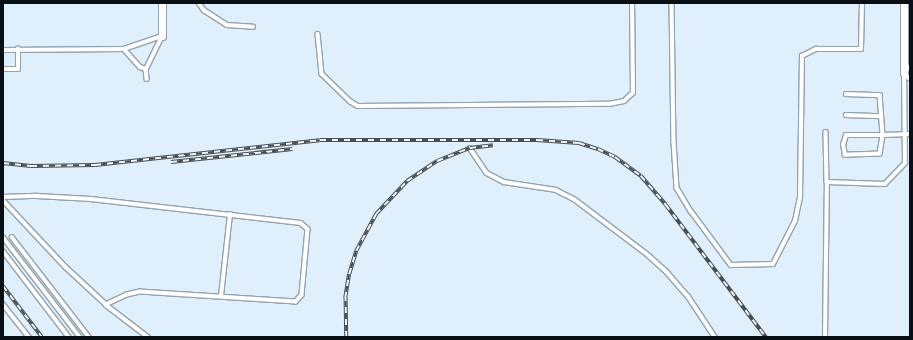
<!DOCTYPE html>
<html>
<head>
<meta charset="utf-8">
<style>
  body { margin:0 }
  #map { position:relative; width:913px; height:340px; overflow:hidden; background:#dfeffb; font-family:"Archivo Narrow",sans-serif }
  div>[style] { position:absolute }
  .roads { filter:drop-shadow(1px 0 #93a3ad) drop-shadow(-1px 0 #93a3ad) drop-shadow(0 1px #93a3ad) drop-shadow(0 -1px #93a3ad) }
  .lane>* { height:3.5px; margin:-1.75px; padding:0 1.75px; transform-origin:1.75px; border-radius:1.75px; background:#fff }
  .street>* { height:7px; margin:-3.5px; padding:0 3.5px; transform-origin:3.5px; border-radius:3.5px; background:#fff }
  .rail>* { height:3.5px; margin-top:-1.75px; transform-origin:0; background:repeating-linear-gradient(90deg,#f7fafd 0 6px,#464e54 0 12px); box-sizing:border-box; border-block:1px solid #464e54 }
  span { translate:-50% -50%; white-space:nowrap; text-align:center; line-height:1.15; -webkit-text-stroke:4px #f7fafd; paint-order:stroke }
  .frame { position:absolute; inset:0; border:4px solid #0a0f13; pointer-events:none }
</style>
</head>
<body>
<div id="map">
  <div class="roads">
    <div class="lane">
      <div style="left:199px;top:3px;width:9px;rotate:54deg"></div>
      <div style="left:204px;top:10px;width:27px;rotate:33deg"></div>
      <div style="left:227px;top:25px;width:26px;rotate:4deg"></div>
      <div style="left:672px;top:3px;width:139px;rotate:89.2deg"></div>
      <div style="left:674px;top:142px;width:46px;rotate:86.3deg"></div>
      <div style="left:677px;top:188px;width:27px;rotate:59deg"></div>
      <div style="left:691px;top:211px;width:67px;rotate:53.5deg"></div>
      <div style="left:731px;top:265px;width:42px;rotate:-1.4deg"></div>
      <div style="left:773px;top:264px;width:48px;rotate:-62.9deg"></div>
      <div style="left:795px;top:221px;width:25px;rotate:-78deg"></div>
      <div style="left:800px;top:197px;width:141px;rotate:-89.2deg"></div>
      <div style="left:802px;top:56px;width:16px;rotate:-27deg"></div>
      <div style="left:816px;top:49px;width:45px"></div>
      <div style="left:861px;top:49px;width:46px;rotate:-88.8deg"></div>
      <div style="left:318px;top:34px;width:40px;rotate:84.3deg"></div>
      <div style="left:322px;top:74px;width:39px;rotate:44deg"></div>
      <div style="left:350px;top:101px;width:9px;rotate:32deg"></div>
      <div style="left:358px;top:106px;width:251px;rotate:-0.5deg"></div>
      <div style="left:609px;top:104px;width:15px;rotate:-11deg"></div>
      <div style="left:624px;top:101px;width:12px;rotate:-42deg"></div>
      <div style="left:633px;top:93px;width:90px;rotate:-90.6deg"></div>
      <div style="left:124px;top:49px;width:24px;rotate:48deg"></div>
      <div style="left:140px;top:67px;width:6px;rotate:18deg"></div>
      <div style="left:146px;top:69px;width:37px;rotate:-64deg"></div>
      <div style="left:3px;top:50px;width:121px;rotate:-0.5deg"></div>
      <div style="left:124px;top:49px;width:40px;rotate:-18.9deg"></div>
      <div style="left:3px;top:69px;width:15px"></div>
      <div style="left:18px;top:69px;width:20px;rotate:-90deg"></div>
      <div style="left:146px;top:69px;width:10px;rotate:84deg"></div>
      <div style="left:904px;top:73px;width:8px;rotate:45deg"></div>
      <div style="left:846px;top:94px;width:34px;rotate:2deg"></div>
      <div style="left:880px;top:95px;width:40px;rotate:85.7deg"></div>
      <div style="left:883px;top:135px;width:27px;rotate:-2deg"></div>
      <div style="left:846px;top:115px;width:35px;rotate:2deg"></div>
      <div style="left:826px;top:132px;width:50px;rotate:88.9deg"></div>
      <div style="left:846px;top:135px;width:37px"></div>
      <div style="left:883px;top:135px;width:19px;rotate:99deg"></div>
      <div style="left:880px;top:154px;width:35px;rotate:178deg"></div>
      <div style="left:845px;top:155px;width:10px;rotate:-101deg"></div>
      <div style="left:843px;top:145px;width:10px;rotate:-73deg"></div>
      <div style="left:470px;top:148px;width:30px;rotate:56deg"></div>
      <div style="left:487px;top:173px;width:19px;rotate:28deg"></div>
      <div style="left:504px;top:182px;width:53px;rotate:8.7deg"></div>
      <div style="left:556px;top:190px;width:20px;rotate:27deg"></div>
      <div style="left:574px;top:199px;width:91px;rotate:37deg"></div>
      <div style="left:647px;top:254px;width:25px;rotate:42deg"></div>
      <div style="left:666px;top:271px;width:33px;rotate:49deg"></div>
      <div style="left:688px;top:296px;width:49px;rotate:56.6deg"></div>
      <div style="left:3px;top:197px;width:34px;rotate:-2deg"></div>
      <div style="left:37px;top:196px;width:54px;rotate:3.2deg"></div>
      <div style="left:91px;top:199px;width:211px;rotate:6.5deg"></div>
      <div style="left:301px;top:223px;width:9px;rotate:41deg"></div>
      <div style="left:308px;top:229px;width:66px;rotate:95.2deg"></div>
      <div style="left:302px;top:295px;width:9px;rotate:131deg"></div>
      <div style="left:296px;top:302px;width:156px;rotate:-176.3deg"></div>
      <div style="left:140px;top:292px;width:13px;rotate:167deg"></div>
      <div style="left:127px;top:295px;width:23px;rotate:155deg"></div>
      <div style="left:106px;top:305px;width:54px;rotate:-137.2deg"></div>
      <div style="left:66px;top:268px;width:92px;rotate:-133.2deg"></div>
      <div style="left:3px;top:237px;width:126px;rotate:52.4deg"></div>
      <div style="left:12px;top:237px;width:126px;rotate:52.4deg"></div>
      <div style="left:3px;top:251px;width:108px;rotate:52.5deg"></div>
      <div style="left:221px;top:296px;width:82px;rotate:-83.7deg"></div>
      <div style="left:3px;top:304px;width:42px;rotate:51.8deg"></div>
      <div style="left:106px;top:305px;width:53px;rotate:37.3deg"></div>
      <div style="left:825px;top:337px;width:155px;rotate:-89.3deg"></div>
      <div style="left:827px;top:182px;width:58px;rotate:2deg"></div>
      <div style="left:885px;top:184px;width:29px;rotate:-46deg"></div>
      <div style="left:905px;top:163px;width:90px;rotate:-90.6deg"></div>
      <div style="left:904px;top:73px;width:9px;rotate:-49deg"></div>
    </div>
    <div class="street">
      <div style="left:904px;top:3px;width:70px;rotate:90deg"></div>
      <div style="left:162px;top:36px;width:33px;rotate:-90deg"></div>
    </div>
  </div>
  <div class="rail">
    <div style="left:171px;top:162px;width:122px;rotate:-6.1deg"></div>
    <div style="left:3px;top:163px;width:28px;rotate:6deg"></div>
    <div style="left:31px;top:166px;width:64px;rotate:-0.9deg"></div>
    <div style="left:95px;top:165px;width:226px;rotate:-6.3deg"></div>
    <div style="left:320px;top:140px;width:217px"></div>
    <div style="left:537px;top:140px;width:42px;rotate:4.1deg"></div>
    <div style="left:579px;top:143px;width:20px;rotate:18deg"></div>
    <div style="left:598px;top:149px;width:19px;rotate:25deg"></div>
    <div style="left:615px;top:157px;width:32px;rotate:36deg"></div>
    <div style="left:641px;top:176px;width:38px;rotate:49deg"></div>
    <div style="left:666px;top:205px;width:166px;rotate:52.9deg"></div>
    <div style="left:3px;top:286px;width:64px;rotate:52.6deg"></div>
    <div style="left:346px;top:337px;width:39px;rotate:-91deg"></div>
    <div style="left:345px;top:298px;width:24px;rotate:-81deg"></div>
    <div style="left:349px;top:274px;width:24px;rotate:-73deg"></div>
    <div style="left:356px;top:251px;width:42px;rotate:-61.6deg"></div>
    <div style="left:376px;top:214px;width:45px;rotate:-46.8deg"></div>
    <div style="left:407px;top:181px;width:36px;rotate:-34deg"></div>
    <div style="left:437px;top:161px;width:35px;rotate:-22deg"></div>
    <div style="left:470px;top:148px;width:23px;rotate:-7deg"></div>
  </div>
  <div class="frame"></div>
</div>
</body>
</html>
